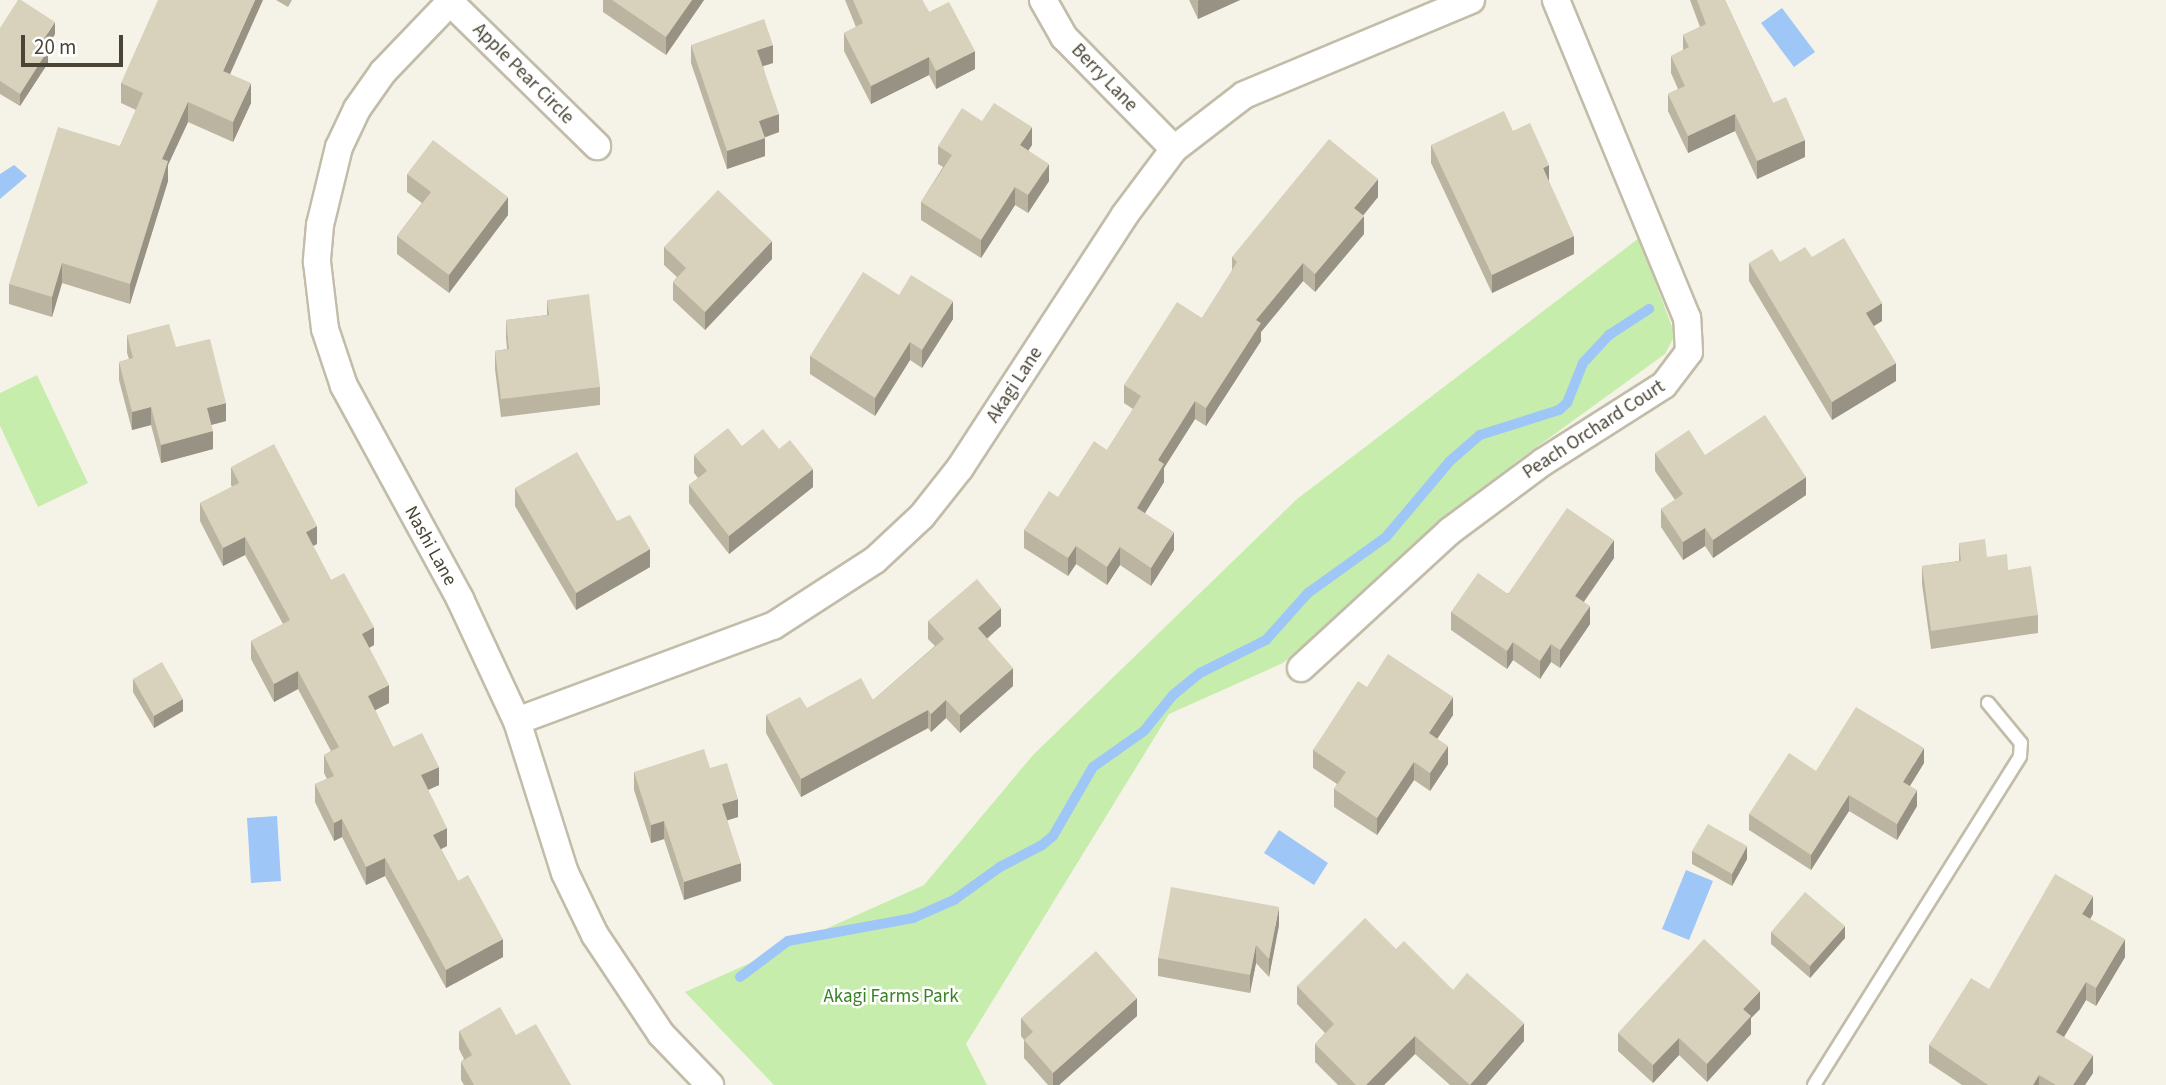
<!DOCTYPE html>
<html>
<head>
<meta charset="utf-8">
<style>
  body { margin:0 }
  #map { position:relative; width:2166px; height:1085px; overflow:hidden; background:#f5f3e7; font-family:"Source Sans 3",sans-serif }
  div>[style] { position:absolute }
  .green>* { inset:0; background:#c7edac }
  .water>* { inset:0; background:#9ec6f7 }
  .stream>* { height:10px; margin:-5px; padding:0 5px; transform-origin:5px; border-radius:5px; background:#9ec6f7 }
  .roads { filter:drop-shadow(2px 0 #c2bca9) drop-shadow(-2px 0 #c2bca9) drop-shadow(0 2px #c2bca9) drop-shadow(0 -2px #c2bca9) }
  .lane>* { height:12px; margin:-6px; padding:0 6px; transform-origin:6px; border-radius:6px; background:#fff }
  .street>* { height:26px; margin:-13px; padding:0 13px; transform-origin:13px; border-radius:13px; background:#fff }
  .wall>* { inset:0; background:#bab4a1 }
  .shaded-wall>* { inset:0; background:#979283 }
  .building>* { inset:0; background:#d8d1bb }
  span { translate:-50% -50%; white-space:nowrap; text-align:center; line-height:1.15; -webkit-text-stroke:5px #fff; paint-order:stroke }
  .street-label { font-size:19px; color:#494435 }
  .park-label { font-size:19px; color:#398123 }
  .scale { position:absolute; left:21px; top:35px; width:102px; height:32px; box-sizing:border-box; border:4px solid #494435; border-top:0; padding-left:9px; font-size:21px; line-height:24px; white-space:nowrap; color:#494435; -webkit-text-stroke:5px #fff; paint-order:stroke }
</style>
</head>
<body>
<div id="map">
  <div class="green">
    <div style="clip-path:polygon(1639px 238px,1675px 335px,1665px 354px,1516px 462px,1283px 663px,1169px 714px,966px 1044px,987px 1085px,774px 1085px,685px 992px,924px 885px,1033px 755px,1297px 499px)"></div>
    <div style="clip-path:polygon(37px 375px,88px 483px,38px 507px,0 426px,0 393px)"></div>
  </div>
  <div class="water">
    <div style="clip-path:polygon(1782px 8px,1815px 52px,1794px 67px,1761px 23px)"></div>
    <div style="clip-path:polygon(14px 165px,27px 176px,0 199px,0 174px)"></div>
    <div style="clip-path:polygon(277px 816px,281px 881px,251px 883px,247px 818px)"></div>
    <div style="clip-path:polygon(1279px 830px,1328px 863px,1314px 885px,1264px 853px)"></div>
    <div style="clip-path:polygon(1686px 870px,1713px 881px,1689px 940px,1662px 929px)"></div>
  </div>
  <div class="stream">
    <div style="left:740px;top:977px;width:60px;rotate:-36.9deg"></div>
    <div style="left:788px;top:941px;width:127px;rotate:-10.4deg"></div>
    <div style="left:913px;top:918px;width:45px;rotate:-23.7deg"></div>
    <div style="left:954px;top:900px;width:57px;rotate:-35.7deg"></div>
    <div style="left:1000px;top:867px;width:47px;rotate:-27.6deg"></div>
    <div style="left:1042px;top:845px;width:14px;rotate:-39deg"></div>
    <div style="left:1053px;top:836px;width:80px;rotate:-59.9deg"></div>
    <div style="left:1093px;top:767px;width:62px;rotate:-35.2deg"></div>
    <div style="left:1144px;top:731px;width:46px;rotate:-51.1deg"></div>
    <div style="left:1173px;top:695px;width:35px;rotate:-39deg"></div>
    <div style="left:1200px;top:673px;width:74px;rotate:-26.6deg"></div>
    <div style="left:1266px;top:640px;width:63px;rotate:-48.2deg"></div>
    <div style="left:1308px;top:593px;width:96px;rotate:-35.7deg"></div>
    <div style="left:1386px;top:537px;width:99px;rotate:-49.9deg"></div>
    <div style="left:1450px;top:461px;width:40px;rotate:-41deg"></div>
    <div style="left:1480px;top:435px;width:83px;rotate:-17.6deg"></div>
    <div style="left:1559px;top:410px;width:11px;rotate:-41deg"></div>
    <div style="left:1567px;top:403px;width:43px;rotate:-68.2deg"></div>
    <div style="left:1583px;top:363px;width:38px;rotate:-47deg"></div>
    <div style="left:1609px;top:335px;width:48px;rotate:-33deg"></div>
  </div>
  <div class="roads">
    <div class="lane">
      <div style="left:1814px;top:1085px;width:388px;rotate:-57.9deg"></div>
      <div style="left:2020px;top:756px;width:13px;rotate:-86deg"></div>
      <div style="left:2021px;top:743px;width:52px;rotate:-129.5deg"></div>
    </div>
    <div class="street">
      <div style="left:452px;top:0;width:100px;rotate:133.8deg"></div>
      <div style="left:383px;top:72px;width:45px;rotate:125.1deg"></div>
      <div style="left:357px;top:109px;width:42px;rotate:115.3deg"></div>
      <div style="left:339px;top:147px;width:80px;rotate:103.7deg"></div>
      <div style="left:320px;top:225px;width:37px;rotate:95deg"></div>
      <div style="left:317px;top:262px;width:67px;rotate:83.2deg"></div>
      <div style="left:325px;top:329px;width:60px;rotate:71.6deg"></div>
      <div style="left:344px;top:386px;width:243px;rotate:61.4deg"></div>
      <div style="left:460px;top:599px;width:135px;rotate:65deg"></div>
      <div style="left:517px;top:721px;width:159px;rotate:72.5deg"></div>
      <div style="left:565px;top:873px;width:69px;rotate:64.2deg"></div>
      <div style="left:595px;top:935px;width:119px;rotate:56.3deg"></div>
      <div style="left:661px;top:1034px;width:71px;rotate:46.1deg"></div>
      <div style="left:1043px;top:0;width:43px;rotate:60.4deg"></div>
      <div style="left:1064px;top:37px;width:157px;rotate:45.5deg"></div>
      <div style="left:450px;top:2px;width:206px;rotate:44.4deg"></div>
      <div style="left:1301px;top:668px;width:202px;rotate:-42.6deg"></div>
      <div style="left:1450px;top:531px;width:116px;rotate:-36.6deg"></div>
      <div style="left:1543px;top:462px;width:143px;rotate:-32.5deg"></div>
      <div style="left:1664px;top:385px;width:41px;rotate:-52.9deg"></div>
      <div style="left:1689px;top:352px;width:34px;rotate:-93deg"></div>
      <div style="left:1687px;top:318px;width:344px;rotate:-112.4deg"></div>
      <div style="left:517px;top:721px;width:273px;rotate:-20.4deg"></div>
      <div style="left:773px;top:626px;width:121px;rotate:-32.9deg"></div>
      <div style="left:875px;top:560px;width:64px;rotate:-43.1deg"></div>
      <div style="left:922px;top:516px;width:61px;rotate:-51.6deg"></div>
      <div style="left:960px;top:468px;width:301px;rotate:-56.9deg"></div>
      <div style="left:1124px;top:216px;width:84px;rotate:-53.3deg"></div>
      <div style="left:1174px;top:149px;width:88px;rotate:-37.6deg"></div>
      <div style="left:1244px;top:95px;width:246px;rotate:-22.7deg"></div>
    </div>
  </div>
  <div class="wall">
    <div style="clip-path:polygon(276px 0,292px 0,288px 7px)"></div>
    <div style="clip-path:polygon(603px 0,704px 0,666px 55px,603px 12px)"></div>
    <div style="clip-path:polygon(845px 0,922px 0,929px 12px,975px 69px,936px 89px,929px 75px,871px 104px,844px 51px,844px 33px,856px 27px)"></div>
    <div style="clip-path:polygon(1189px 0,1240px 0,1198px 19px)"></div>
    <div style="clip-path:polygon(1690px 0,1725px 0,1773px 103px,1805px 157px,1757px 179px,1735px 131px,1688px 153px,1668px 111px,1668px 94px,1678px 89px,1671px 73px,1671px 56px,1683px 50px,1683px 35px,1700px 27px)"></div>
    <div style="clip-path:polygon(0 28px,55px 34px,46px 49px,48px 63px,20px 106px,0 94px)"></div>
    <div style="clip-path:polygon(691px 45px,773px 63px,763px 66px,779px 132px,764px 138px,765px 156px,727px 169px,691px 63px)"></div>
    <div style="clip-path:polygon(230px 74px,251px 103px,233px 142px,188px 122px,168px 165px,168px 181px,130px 304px,62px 283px,52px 317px,9px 304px,9px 284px,120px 146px,136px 110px,121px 103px,121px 83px)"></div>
    <div style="clip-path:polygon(982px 121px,1032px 145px,1028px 150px,1049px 181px,1028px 213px,1015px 205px,981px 258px,921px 220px,921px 202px,943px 167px,938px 164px,938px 146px)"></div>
    <div style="clip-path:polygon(1513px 131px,1549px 182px,1574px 254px,1492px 293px,1431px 163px,1431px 145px)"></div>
    <div style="clip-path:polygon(407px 174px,508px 215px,449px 293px,397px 254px,397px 236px,422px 203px,407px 192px)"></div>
    <div style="clip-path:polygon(1378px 197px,1363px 216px,1364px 234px,1315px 292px,1303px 281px,1261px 332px,1261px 341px,1206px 426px,1195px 419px,1164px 468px,1164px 482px,1145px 513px,1174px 550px,1151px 586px,1120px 565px,1107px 585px,1076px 564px,1068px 576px,1024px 548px,1024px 530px,1107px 450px,1133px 409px,1124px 403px,1124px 385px,1202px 318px,1232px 271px,1232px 257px)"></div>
    <div style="clip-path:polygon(664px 247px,772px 259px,705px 330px,673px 300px,673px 282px,677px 277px,664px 265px)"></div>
    <div style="clip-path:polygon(1812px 257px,1882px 321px,1873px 326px,1896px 381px,1832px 420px,1749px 281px,1749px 263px,1780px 262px)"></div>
    <div style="clip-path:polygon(899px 295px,953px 319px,922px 368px,910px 360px,875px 416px,810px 374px,810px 356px)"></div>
    <div style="clip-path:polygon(547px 300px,600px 387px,600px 405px,501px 417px,495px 369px,495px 351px,507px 349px,506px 338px,506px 320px,547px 315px)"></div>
    <div style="clip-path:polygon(127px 335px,176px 347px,226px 421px,211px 425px,213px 449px,161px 463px,151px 425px,132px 430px,119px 380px,119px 362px,129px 359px,127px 353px)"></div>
    <div style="clip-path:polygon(742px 446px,779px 449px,813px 487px,729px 554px,689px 503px,689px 485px,698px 478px,694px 473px,694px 455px)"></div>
    <div style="clip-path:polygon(1655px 453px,1705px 455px,1806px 495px,1713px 558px,1705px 546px,1683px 560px,1661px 527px,1661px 509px,1675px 500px,1655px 471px)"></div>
    <div style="clip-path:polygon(231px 467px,317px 544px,313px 546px,331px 580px,374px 645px,369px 648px,389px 703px,375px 710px,393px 747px,439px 785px,428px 790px,447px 846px,441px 849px,458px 881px,503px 957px,446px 988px,385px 876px,366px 885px,342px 837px,334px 841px,315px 802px,315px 784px,327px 779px,324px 773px,324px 755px,331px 751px,298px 689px,274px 702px,251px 659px,251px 641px,283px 624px,245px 555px,223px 566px,200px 521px,200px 503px,232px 487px,231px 485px)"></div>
    <div style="clip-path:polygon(515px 488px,617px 521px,650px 567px,576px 610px,515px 506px)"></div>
    <div style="clip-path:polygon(1959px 543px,1987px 557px,2008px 570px,2038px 615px,2038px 633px,1931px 649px,1922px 584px,1922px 566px,1959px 561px)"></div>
    <div style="clip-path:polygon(1614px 558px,1584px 602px,1590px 624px,1560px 668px,1551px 662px,1540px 679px,1513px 660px,1507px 669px,1451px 630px,1451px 612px)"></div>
    <div style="clip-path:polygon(928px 621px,1001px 626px,987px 639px,1013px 686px,960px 733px,946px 718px,931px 732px,928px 728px,801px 797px,766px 733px,766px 715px,807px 708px,873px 700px,935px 646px,928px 639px)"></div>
    <div style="clip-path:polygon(133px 679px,183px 711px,154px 728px,133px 692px)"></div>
    <div style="clip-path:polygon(1367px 687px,1453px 715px,1437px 739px,1448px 764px,1430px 791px,1414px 780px,1377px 835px,1334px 807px,1334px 789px,1337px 784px,1313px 768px,1313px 750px)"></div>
    <div style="clip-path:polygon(1924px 763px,1910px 786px,1917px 806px,1897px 840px,1849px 811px,1811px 870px,1749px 830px,1749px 814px,1816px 771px)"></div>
    <div style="clip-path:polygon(710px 768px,738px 817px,727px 820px,741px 881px,684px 900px,664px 839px,651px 843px,634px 790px,634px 772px)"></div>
    <div style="clip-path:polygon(1692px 851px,1747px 859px,1732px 886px,1692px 864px)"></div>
    <div style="clip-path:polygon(2093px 914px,2090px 919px,2125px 957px,2096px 1006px,2086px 1000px,2064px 1037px,2093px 1073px,2085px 1085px,1962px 1085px,1929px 1063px,1929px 1045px)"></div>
    <div style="clip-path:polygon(1279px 925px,1269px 977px,1256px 963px,1250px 993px,1158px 976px,1158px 958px)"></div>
    <div style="clip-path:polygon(1771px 932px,1845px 938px,1810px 978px,1771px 944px)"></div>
    <div style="clip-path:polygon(1396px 949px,1524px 1041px,1486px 1085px,1450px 1085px,1415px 1054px,1384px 1085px,1338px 1085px,1315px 1062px,1315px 1044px,1325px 1033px,1297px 1004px,1297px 986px)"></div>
    <div style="clip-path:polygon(1760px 1009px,1751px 1018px,1751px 1034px,1707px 1082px,1679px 1055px,1653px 1083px,1618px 1051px,1618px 1033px)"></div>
    <div style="clip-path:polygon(1137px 1016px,1059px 1085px,1048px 1085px,1024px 1058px,1024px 1040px,1021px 1036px,1021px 1018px)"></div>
    <div style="clip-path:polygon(459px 1031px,516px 1035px,571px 1085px,464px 1085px,461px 1080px,461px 1062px,464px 1059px,459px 1049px)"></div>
  </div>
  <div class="shaded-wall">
    <div style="clip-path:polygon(255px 0,263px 0,223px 90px,223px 71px)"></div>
    <div style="clip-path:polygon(692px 0,704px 0,666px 55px,666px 37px)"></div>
    <div style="clip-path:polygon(1199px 0,1240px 0,1198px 19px,1198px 1px)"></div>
    <div style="clip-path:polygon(55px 22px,55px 34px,40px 58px,40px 45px)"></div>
    <div style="clip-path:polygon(773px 45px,773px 63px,757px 68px,757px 50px)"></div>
    <div style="clip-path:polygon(48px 50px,48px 63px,20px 106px,20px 94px)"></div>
    <div style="clip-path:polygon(975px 51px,975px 69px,936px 89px,936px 71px)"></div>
    <div style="clip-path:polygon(929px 57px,929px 75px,871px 104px,871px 86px)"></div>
    <div style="clip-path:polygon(251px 83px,251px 103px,233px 142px,233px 122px)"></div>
    <div style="clip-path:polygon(188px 102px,188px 122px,168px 165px,168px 181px,130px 304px,130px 284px,162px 159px)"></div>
    <div style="clip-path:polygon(779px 114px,779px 132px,759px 139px,759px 121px)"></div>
    <div style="clip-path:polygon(1735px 114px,1735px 131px,1688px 153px,1688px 136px)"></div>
    <div style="clip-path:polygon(1032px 127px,1032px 145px,1020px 163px,1020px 145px)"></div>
    <div style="clip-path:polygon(765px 138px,765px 156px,727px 169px,727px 151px)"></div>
    <div style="clip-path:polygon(1805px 140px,1805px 157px,1757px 179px,1757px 161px)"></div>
    <div style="clip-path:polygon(1049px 164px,1049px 181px,1028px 213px,1028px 195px)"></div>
    <div style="clip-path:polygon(1549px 165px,1549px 183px,1543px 168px)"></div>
    <div style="clip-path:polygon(1378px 179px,1378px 197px,1354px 226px,1354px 208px)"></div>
    <div style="clip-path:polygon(1015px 187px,1015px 205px,981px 258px,981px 240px)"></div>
    <div style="clip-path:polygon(508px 197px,508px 215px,449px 293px,449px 275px)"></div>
    <div style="clip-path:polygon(1364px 216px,1364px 234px,1315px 292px,1315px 274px)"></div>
    <div style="clip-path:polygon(1574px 236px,1574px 254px,1492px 293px,1492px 275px)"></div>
    <div style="clip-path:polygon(772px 241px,772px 259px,705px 330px,705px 312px)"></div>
    <div style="clip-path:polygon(62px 263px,62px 283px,52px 317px,52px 297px)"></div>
    <div style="clip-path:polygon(1303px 263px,1303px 281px,1261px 332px,1261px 341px,1206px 426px,1206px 408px,1256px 320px)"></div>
    <div style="clip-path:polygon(953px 301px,953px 319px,922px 368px,922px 350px)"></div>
    <div style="clip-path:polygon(1882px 303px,1882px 321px,1866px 331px,1866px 313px)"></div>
    <div style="clip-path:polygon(910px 342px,910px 360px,875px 416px,875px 398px)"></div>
    <div style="clip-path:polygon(1896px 363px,1896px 381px,1832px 420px,1832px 402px)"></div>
    <div style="clip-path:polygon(1195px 401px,1195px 419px,1164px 468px,1164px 482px,1137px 526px,1137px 508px,1158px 460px)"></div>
    <div style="clip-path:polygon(226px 403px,226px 421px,207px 426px,207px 408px)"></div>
    <div style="clip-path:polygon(151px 407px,151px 425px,132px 430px,132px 412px)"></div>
    <div style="clip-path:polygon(213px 431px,213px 449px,161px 463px,161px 445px)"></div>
    <div style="clip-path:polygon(813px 469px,813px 487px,729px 554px,729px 536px)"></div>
    <div style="clip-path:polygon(1806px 477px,1806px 495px,1713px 558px,1713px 540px)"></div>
    <div style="clip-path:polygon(317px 526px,317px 544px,306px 549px,306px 532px)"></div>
    <div style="clip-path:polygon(1705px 528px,1705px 546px,1683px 560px,1683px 542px)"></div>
    <div style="clip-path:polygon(1174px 532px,1174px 550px,1151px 586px,1151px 568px)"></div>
    <div style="clip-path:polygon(245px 537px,245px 555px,223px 566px,223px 548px)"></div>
    <div style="clip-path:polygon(1614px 540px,1614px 558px,1575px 614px,1575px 596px)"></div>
    <div style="clip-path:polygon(1076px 546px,1076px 564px,1068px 576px,1068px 558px)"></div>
    <div style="clip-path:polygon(1120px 547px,1120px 565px,1107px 585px,1107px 567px)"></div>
    <div style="clip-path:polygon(650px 549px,650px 567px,576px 610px,576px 593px)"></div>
    <div style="clip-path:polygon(1590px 606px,1590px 624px,1560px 668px,1560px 650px)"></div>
    <div style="clip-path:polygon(1001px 608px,1001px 626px,978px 646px,978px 628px)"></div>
    <div style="clip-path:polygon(374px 627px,374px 645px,362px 652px,362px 634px)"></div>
    <div style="clip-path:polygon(1513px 642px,1513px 660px,1507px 669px,1507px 651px)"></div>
    <div style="clip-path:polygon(1551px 644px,1551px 662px,1540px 679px,1540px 661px)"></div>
    <div style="clip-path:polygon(1013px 668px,1013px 686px,960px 733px,960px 715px)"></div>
    <div style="clip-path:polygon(298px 671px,298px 689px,274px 702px,274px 684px)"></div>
    <div style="clip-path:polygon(389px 685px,389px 703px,368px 714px,368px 696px)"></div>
    <div style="clip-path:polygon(1453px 697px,1453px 715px,1429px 751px,1429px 733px)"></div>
    <div style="clip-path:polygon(183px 699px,183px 711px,154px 728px,154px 716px)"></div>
    <div style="clip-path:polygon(946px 700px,946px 718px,931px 732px,931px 714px)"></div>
    <div style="clip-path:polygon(928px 710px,928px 728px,801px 797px,801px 779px)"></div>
    <div style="clip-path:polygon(1448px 746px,1448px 764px,1430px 791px,1430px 773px)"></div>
    <div style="clip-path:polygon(1924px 748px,1924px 763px,1903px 797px,1903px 782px)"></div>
    <div style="clip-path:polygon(1414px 762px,1414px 780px,1377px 835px,1377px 818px)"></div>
    <div style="clip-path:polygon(439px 767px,439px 785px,421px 793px,421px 775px)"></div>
    <div style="clip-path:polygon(1917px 790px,1917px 806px,1897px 840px,1897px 824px)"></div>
    <div style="clip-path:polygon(1849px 795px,1849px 811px,1811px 870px,1811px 855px)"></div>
    <div style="clip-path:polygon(738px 799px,738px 817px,722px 822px,722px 804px)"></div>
    <div style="clip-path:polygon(342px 819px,342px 837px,334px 841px,334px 823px)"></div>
    <div style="clip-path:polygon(664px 821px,664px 839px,651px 843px,651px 825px)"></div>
    <div style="clip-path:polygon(447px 828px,447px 846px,433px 853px,433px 835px)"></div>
    <div style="clip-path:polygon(1747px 846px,1747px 859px,1732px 886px,1732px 874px)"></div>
    <div style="clip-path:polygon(385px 858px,385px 876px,366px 885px,366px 867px)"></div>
    <div style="clip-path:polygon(741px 863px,741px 881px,684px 900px,684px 882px)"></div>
    <div style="clip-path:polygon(2093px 896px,2093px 914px,2082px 932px,2082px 914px)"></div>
    <div style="clip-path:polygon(1279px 907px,1279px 925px,1269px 977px,1269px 959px)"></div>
    <div style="clip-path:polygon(1845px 926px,1845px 938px,1810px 978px,1810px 966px)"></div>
    <div style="clip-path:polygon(503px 939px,503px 957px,446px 988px,446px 970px)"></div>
    <div style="clip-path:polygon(2125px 939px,2125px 957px,2096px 1006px,2096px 988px)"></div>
    <div style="clip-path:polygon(1256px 945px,1256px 963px,1250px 993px,1250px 975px)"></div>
    <div style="clip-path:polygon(2086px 982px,2086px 1000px,2056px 1050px,2056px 1032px)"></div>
    <div style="clip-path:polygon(1760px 991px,1760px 1009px,1751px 1018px,1751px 1034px,1707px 1082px,1707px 1064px,1743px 1009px)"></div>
    <div style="clip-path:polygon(1137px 998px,1137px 1016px,1059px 1085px,1053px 1085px,1053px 1073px)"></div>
    <div style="clip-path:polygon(1524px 1023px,1524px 1041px,1486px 1085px,1470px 1085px)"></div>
    <div style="clip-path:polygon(1415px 1036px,1415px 1054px,1384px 1085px,1366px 1085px)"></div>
    <div style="clip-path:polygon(1679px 1038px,1679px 1055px,1653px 1083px,1653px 1065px)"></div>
    <div style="clip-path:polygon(2093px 1055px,2093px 1073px,2085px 1085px,2073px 1085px)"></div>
    <div style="clip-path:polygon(2039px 1075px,2039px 1085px,2033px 1085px)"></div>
  </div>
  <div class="building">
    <div style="clip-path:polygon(18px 0,21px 0,55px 22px,40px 45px,48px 50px,20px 94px,0 81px,0 28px)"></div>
    <div style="clip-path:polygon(158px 0,255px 0,223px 71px,251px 83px,233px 122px,188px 102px,162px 159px,168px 161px,130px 284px,62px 263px,52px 297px,9px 284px,58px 127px,120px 146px,143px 93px,121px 83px)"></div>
    <div style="clip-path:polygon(612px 0,692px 0,666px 37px)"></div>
    <div style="clip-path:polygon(853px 0,922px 0,929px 12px,949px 2px,975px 51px,936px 71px,929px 57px,871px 86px,844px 33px,863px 23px)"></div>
    <div style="clip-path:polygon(1697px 0,1725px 0,1773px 103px,1786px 97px,1805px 140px,1757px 161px,1735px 114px,1688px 136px,1668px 94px,1685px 86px,1671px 56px,1689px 47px,1683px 35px,1706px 24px)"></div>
    <div style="clip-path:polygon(764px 19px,773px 45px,757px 50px,779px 114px,759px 121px,765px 138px,727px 151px,691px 45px)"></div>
    <div style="clip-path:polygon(994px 103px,1032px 127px,1020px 145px,1049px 164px,1028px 195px,1015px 187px,981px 240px,921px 202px,952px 155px,938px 146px,962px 108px,982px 121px)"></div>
    <div style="clip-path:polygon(1504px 111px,1513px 131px,1530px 123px,1549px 165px,1543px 168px,1574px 236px,1492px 275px,1431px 145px)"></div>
    <div style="clip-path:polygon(1329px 139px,1378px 179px,1354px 208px,1364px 216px,1315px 274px,1303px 263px,1256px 320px,1261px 323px,1206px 408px,1195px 401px,1158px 460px,1164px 464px,1137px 508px,1174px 532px,1151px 568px,1120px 547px,1107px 567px,1076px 546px,1068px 558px,1024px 530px,1049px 491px,1058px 497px,1094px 441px,1107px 450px,1141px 396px,1124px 385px,1177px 302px,1202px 318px,1237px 262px,1232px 257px)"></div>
    <div style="clip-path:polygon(433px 140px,508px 197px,449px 275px,397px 236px,431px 192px,407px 174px)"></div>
    <div style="clip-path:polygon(718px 190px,772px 241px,705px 312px,673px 282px,686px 268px,664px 247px)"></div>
    <div style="clip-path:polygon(1844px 238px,1882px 303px,1866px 313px,1896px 363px,1832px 402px,1749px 263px,1772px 249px,1780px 262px,1805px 247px,1812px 257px)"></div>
    <div style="clip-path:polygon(863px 272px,899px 295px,911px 275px,953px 301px,922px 350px,910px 342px,875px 398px,810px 356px)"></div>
    <div style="clip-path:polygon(589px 294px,600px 387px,501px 399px,495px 351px,509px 349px,506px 320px,549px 315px,547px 300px)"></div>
    <div style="clip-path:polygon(169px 324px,176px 347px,210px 339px,226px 403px,207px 408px,213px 431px,161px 445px,151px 407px,132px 412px,119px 362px,133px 358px,127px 335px)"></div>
    <div style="clip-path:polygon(1765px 415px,1806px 477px,1713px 540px,1705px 528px,1683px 542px,1661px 509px,1683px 494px,1655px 453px,1689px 430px,1705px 455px)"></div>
    <div style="clip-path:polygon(728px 428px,742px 446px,763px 429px,779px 449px,790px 440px,813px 469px,729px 536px,689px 485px,707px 471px,694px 455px)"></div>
    <div style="clip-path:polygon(274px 444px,317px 526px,306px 532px,331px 580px,344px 573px,374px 627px,362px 634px,389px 685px,368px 696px,393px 747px,422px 733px,439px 767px,421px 775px,447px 828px,433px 835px,458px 881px,468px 875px,503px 939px,446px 970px,385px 858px,366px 867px,342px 819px,334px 823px,315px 784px,334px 776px,324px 755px,339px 747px,298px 671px,274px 684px,251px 641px,290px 620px,245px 537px,223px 548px,200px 503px,239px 483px,231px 467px)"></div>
    <div style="clip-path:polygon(577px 452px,617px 521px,630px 515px,650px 549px,576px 593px,515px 488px)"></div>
    <div style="clip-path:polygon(1567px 508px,1614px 540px,1575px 596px,1590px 606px,1560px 650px,1551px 644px,1540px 661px,1513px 642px,1507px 651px,1451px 612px,1478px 573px,1508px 594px)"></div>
    <div style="clip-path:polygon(1985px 539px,1987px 557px,2007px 554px,2008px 570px,2031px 566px,2038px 615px,1931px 631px,1922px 566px,1961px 561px,1959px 543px)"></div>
    <div style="clip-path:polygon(977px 579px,1001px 608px,978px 628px,1013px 668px,960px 715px,946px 700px,931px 714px,928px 710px,801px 779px,766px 715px,800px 697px,807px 708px,861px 678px,873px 700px,944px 639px,928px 621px)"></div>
    <div style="clip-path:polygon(1388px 654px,1453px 697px,1429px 733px,1448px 746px,1430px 773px,1414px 762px,1377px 818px,1334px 789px,1346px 772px,1313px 750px,1358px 681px,1367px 687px)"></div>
    <div style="clip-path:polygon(162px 662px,183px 699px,154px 716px,133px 679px)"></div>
    <div style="clip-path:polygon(1856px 707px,1924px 748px,1903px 782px,1917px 790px,1897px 824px,1849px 795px,1811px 855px,1749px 814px,1789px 753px,1816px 771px)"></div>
    <div style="clip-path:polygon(704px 749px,710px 768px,727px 763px,738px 799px,722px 804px,741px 863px,684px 882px,664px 821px,651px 825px,634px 772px)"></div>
    <div style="clip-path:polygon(1708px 824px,1747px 846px,1732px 874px,1692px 851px)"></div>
    <div style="clip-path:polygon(2055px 874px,2093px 896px,2082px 914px,2125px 939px,2096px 988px,2086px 982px,2056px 1032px,2093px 1055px,2073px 1085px,2056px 1085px,2039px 1075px,2033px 1085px,1988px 1085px,1929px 1045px,1971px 978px,1989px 989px)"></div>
    <div style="clip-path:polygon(1171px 887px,1279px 907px,1269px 959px,1256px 945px,1250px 975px,1158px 958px)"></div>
    <div style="clip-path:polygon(1805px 892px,1845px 926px,1810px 966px,1771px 932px)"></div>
    <div style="clip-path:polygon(1365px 918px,1396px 949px,1404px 941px,1453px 990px,1467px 973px,1524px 1023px,1470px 1085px,1415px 1036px,1366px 1085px,1356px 1085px,1315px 1044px,1334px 1024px,1297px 986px)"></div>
    <div style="clip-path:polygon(1704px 939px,1760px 991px,1743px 1009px,1751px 1016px,1707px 1064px,1679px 1038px,1653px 1065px,1618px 1033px)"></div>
    <div style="clip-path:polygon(1096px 951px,1137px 998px,1053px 1073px,1024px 1040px,1033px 1032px,1021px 1018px)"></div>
    <div style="clip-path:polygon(500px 1007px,516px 1035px,536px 1024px,571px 1085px,474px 1085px,461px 1062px,472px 1055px,459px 1031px)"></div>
  </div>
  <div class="street-label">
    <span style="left:523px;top:74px;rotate:45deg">Apple Pear Circle</span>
    <span style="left:1104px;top:78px;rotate:46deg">Berry Lane</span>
    <span style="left:1015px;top:385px;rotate:-57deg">Akagi Lane</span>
    <span style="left:1594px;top:430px;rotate:-33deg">Peach Orchard Court</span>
    <span style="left:430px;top:546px;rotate:61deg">Nashi Lane</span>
  </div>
  <div class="park-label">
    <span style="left:891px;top:997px">Akagi Farms Park</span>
  </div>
  <div class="scale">20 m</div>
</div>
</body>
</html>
